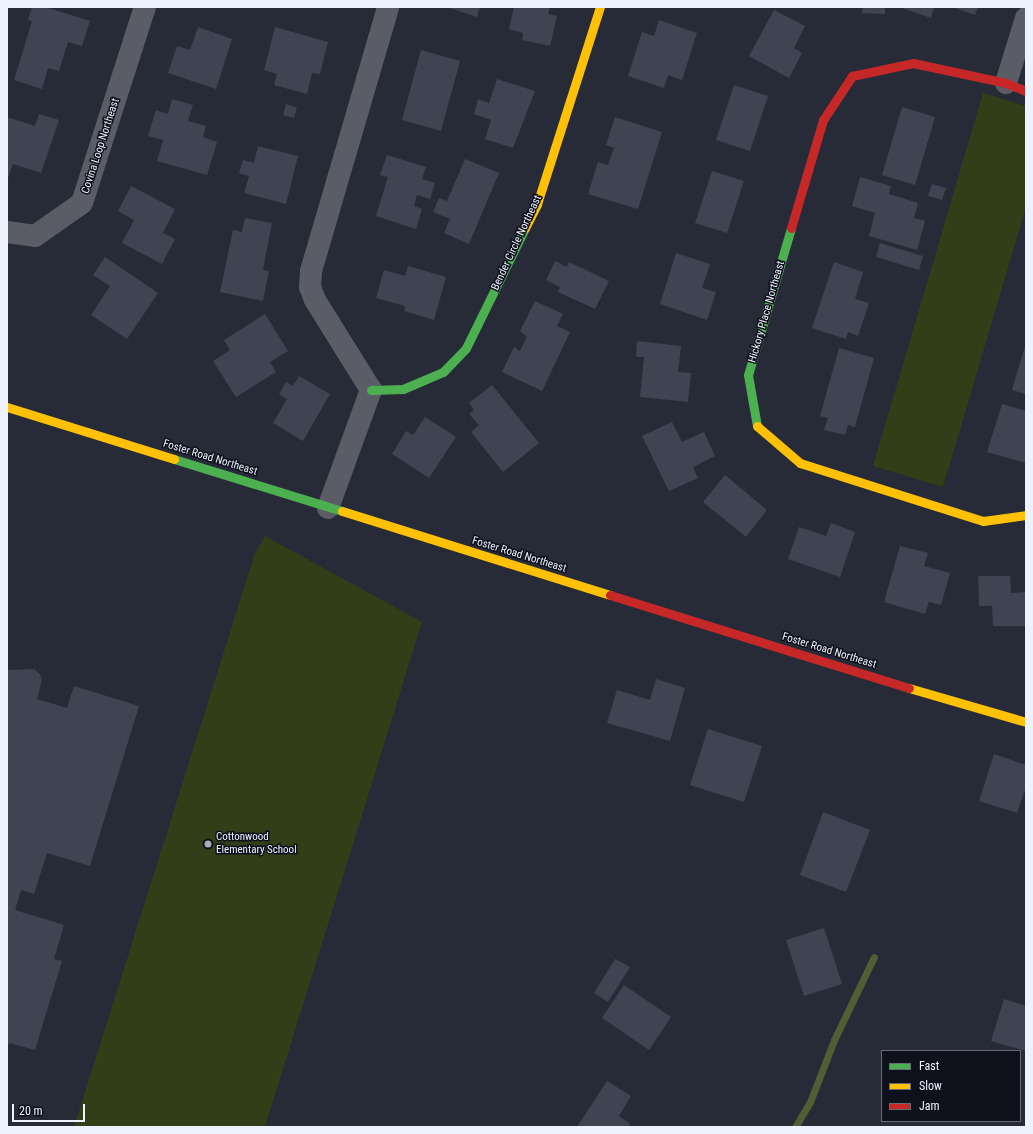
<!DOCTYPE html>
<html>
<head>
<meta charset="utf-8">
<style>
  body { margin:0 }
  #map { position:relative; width:1033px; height:1134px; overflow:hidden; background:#272b38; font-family:"Roboto Condensed",sans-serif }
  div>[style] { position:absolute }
  .green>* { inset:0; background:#313e18 }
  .stream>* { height:7px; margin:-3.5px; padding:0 3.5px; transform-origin:3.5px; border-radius:3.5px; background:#4e6033 }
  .building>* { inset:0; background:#404352 }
  .street>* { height:22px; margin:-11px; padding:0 11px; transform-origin:11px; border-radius:11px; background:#5a5d65 }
  .fast>* { height:9px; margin:-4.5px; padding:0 4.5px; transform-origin:4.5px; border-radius:4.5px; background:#4caf50 }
  .slow>* { height:9px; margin:-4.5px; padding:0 4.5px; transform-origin:4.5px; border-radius:4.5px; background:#ffc107 }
  .jam>* { height:9px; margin:-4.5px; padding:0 4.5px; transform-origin:4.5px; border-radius:4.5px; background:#c62828 }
  .dots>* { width:11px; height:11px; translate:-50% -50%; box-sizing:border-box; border:2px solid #0e111b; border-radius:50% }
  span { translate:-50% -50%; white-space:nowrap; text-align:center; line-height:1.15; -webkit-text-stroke:3px #0e111b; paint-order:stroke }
  .street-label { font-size:11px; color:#eef2ff }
  .poi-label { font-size:11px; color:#eef2ff }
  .left { translate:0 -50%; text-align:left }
  .frame { position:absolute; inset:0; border:8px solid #eef2ff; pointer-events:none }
  .legend { position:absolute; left:881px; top:1050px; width:140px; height:72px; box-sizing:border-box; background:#0e111b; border:1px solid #686b76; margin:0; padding:5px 7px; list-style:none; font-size:12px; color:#eef2ff }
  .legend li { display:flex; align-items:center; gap:8px; height:20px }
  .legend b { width:20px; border:1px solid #686b76 }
  .scale { position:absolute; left:12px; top:1104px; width:73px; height:18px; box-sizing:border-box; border:2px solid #eef2ff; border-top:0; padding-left:5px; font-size:12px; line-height:14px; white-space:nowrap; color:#eef2ff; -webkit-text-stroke:3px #0e111b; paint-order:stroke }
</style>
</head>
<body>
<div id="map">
  <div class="green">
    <div style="clip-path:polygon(983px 93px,1026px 106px,1026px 207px,943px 487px,873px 466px)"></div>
    <div style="clip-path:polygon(265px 536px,422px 622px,265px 1127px,74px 1127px,255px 553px)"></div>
  </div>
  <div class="stream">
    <div style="left:795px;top:1127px;width:29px;rotate:-59deg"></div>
    <div style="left:810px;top:1102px;width:66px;rotate:-68.8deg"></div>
    <div style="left:834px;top:1040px;width:92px;rotate:-64.3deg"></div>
  </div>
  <div class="building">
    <div style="clip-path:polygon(32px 7px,45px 7px,90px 21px,82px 46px,68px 42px,59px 71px,48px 68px,42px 89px,14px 80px,32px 21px,28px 20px)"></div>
    <div style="clip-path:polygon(446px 7px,480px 7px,477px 17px)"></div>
    <div style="clip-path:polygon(514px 7px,550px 7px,548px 14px,557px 16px,550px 46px,522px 40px,523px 33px,509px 29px)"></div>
    <div style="clip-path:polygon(863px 7px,885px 7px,885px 14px,862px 13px)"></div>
    <div style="clip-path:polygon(899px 7px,934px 7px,931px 18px)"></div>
    <div style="clip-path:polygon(952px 7px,978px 7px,975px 15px)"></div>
    <div style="clip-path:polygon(774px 10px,805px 26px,794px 48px,802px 53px,789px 78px,749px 56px)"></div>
    <div style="clip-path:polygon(659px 20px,697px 33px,682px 80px,668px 75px,664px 88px,628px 76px,642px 32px,654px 36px)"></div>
    <div style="clip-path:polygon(198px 27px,232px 39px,216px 89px,168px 73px,177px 46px,190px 50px)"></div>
    <div style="clip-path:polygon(275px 27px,328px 42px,320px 74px,312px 73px,307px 94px,274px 85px,277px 74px,264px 70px)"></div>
    <div style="clip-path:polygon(421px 50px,460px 61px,441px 131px,402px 120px)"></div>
    <div style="clip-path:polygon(497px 79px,535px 91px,513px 148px,485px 139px,491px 120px,474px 114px,478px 99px,489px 103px)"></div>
    <div style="clip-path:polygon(734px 85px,768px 96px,750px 151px,716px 140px)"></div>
    <div style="clip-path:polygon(172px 99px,193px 105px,188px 121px,206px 126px,203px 137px,217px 142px,207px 175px,157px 161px,163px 140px,148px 136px,156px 110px,168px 114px)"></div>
    <div style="clip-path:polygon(286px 104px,297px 108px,294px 118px,283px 115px)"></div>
    <div style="clip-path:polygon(902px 107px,935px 117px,915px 185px,882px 175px)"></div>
    <div style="clip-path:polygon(39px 114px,59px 120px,41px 173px,13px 164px,7px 181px,7px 117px,35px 126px)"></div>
    <div style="clip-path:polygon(615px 117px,662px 132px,638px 209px,588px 194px,598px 162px,608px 165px,614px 148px,606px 145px)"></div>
    <div style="clip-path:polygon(258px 146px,298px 156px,286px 204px,244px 193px,249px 176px,239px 173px,243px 160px,254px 163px)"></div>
    <div style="clip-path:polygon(387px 155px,426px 167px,422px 179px,435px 183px,430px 199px,417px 195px,414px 206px,422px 209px,416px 229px,376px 216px,388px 177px,380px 175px)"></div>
    <div style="clip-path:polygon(465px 159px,499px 173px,469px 244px,444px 233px,450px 219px,433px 212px,439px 198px,447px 201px)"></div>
    <div style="clip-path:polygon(712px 171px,744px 181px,727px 233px,695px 223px)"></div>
    <div style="clip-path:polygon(860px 177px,891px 186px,889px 194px,918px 203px,914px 218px,925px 221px,917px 250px,869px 236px,875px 213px,852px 206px)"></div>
    <div style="clip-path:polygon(932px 184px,946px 188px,942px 200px,928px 196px)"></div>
    <div style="clip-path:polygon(131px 186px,175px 209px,163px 233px,175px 239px,162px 264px,122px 243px,134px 220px,118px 211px)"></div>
    <div style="clip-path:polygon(245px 218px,272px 223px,263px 270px,269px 271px,263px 301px,220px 292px,233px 230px,242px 232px)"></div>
    <div style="clip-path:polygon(880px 243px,923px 256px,919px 270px,876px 257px)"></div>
    <div style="clip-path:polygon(676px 253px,710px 264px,702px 288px,716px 292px,707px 320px,660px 304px)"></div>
    <div style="clip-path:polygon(105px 257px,158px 293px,127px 339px,91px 315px,110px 286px,93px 275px)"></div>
    <div style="clip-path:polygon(555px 261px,567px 267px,569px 262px,609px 281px,595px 309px,558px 292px,560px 287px,546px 280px)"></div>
    <div style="clip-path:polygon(834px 262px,863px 272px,855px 299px,869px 303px,858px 336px,848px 332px,846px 339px,812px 328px)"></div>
    <div style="clip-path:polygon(408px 266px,446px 277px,434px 320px,404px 311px,405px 306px,376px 298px,384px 270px,405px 276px)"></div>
    <div style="clip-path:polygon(535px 301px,563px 314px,557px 326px,570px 332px,542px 391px,502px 372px,514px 347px,520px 351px,527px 337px,520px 331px)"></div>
    <div style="clip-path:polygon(265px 314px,288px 351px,270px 362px,276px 372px,236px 397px,213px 361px,230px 350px,224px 340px)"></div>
    <div style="clip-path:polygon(637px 341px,681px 346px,678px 372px,691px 373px,688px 402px,640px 397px,644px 357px,636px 357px)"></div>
    <div style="clip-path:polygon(1026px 343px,1026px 394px,1012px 390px)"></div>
    <div style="clip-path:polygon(839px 348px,874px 358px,855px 427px,848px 425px,845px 435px,824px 430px,828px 418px,820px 416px)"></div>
    <div style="clip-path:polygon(299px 376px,330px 394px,303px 441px,273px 423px,287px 399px,279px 394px,286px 382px,293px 386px)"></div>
    <div style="clip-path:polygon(492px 385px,539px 443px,503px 472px,471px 432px,479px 425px,469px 414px,474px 410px,469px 403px)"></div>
    <div style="clip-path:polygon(1002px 404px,1026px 411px,1026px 463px,987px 452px)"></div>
    <div style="clip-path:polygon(425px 417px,456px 437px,429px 478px,392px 454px,406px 431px,413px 435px)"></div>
    <div style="clip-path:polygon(672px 422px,682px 442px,704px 432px,715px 456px,693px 467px,698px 478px,669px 491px,642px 436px)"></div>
    <div style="clip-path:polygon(725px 475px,767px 510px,746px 537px,703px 502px)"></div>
    <div style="clip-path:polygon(831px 523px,855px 532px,840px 577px,788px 559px,799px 527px,826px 536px)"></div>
    <div style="clip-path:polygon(900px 546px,928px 553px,924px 566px,950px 573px,941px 605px,929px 602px,925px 614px,884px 602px)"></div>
    <div style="clip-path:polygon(978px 576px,1010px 576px,1011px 593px,1026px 592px,1026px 626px,993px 626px,992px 606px,979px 606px)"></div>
    <div style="clip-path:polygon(34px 669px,40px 674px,42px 680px,37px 699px,67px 708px,74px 686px,139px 706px,90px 866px,47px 853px,34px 894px,21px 890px,15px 910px,64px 925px,54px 959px,62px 961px,35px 1050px,9px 1043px,7px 1049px,7px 670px)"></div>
    <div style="clip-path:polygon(656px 679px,685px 688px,670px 741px,607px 723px,617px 690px,650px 700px)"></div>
    <div style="clip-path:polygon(708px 729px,762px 746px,744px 802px,690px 785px)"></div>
    <div style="clip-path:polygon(994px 754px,1026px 765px,1026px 787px,1017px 813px,979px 801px)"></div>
    <div style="clip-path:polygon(823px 812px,870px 830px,846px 892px,800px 875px)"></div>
    <div style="clip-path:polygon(824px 928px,842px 984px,804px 996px,786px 940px)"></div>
    <div style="clip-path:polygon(615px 959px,630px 967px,608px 1002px,594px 993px)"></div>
    <div style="clip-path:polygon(624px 985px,671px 1017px,649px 1050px,602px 1018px)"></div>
    <div style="clip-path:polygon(1004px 999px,1026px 1006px,1026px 1051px,991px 1041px)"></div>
    <div style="clip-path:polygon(607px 1081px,631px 1096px,619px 1116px,630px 1124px,628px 1127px,577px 1127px)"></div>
  </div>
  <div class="street">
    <div style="left:1006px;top:83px;width:68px;rotate:-72.9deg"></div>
    <div style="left:7px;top:232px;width:28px;rotate:8deg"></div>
    <div style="left:35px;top:236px;width:57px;rotate:-35.1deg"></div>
    <div style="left:82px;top:203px;width:206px;rotate:-72.2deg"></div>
    <div style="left:328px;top:508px;width:126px;rotate:-70deg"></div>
    <div style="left:371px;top:390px;width:106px;rotate:-121.9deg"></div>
    <div style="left:315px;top:300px;width:14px;rotate:-111deg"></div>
    <div style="left:310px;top:287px;width:16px;rotate:-86deg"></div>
    <div style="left:311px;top:271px;width:275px;rotate:-73.7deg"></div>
  </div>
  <div class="fast">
    <div style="left:371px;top:390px;width:32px;rotate:-2deg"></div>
    <div style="left:403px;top:389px;width:43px;rotate:-23deg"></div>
    <div style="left:443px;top:372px;width:33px;rotate:-46deg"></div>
    <div style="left:466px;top:348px;width:134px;rotate:-63.8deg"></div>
    <div style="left:757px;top:426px;width:52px;rotate:-100deg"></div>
    <div style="left:748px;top:375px;width:153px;rotate:-73.7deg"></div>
    <div style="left:174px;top:459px;width:176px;rotate:17.2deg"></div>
  </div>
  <div class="slow">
    <div style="left:525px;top:228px;width:27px;rotate:-63deg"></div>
    <div style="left:537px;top:204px;width:207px;rotate:-72.3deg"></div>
    <div style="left:7px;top:407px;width:175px;rotate:17.3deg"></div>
    <div style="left:757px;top:426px;width:57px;rotate:40.7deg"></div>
    <div style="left:800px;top:463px;width:192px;rotate:17.6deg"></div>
    <div style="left:983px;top:521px;width:43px;rotate:-7.9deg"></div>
    <div style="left:342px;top:511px;width:281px;rotate:17.4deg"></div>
    <div style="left:909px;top:688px;width:122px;rotate:16.2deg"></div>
  </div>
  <div class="jam">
    <div style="left:791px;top:228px;width:113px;rotate:-73.5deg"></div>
    <div style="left:823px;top:120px;width:53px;rotate:-56.6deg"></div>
    <div style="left:852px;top:76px;width:62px;rotate:-12deg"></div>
    <div style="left:913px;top:63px;width:95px;rotate:12.1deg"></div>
    <div style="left:1006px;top:83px;width:22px;rotate:22deg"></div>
    <div style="left:610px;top:595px;width:313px;rotate:17.3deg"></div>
  </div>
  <div class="dots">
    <div style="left:208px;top:844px;background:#a8acb9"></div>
  </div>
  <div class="street-label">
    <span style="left:101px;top:146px;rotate:-72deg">Covina Loop Northeast</span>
    <span style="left:517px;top:243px;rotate:-65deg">Bender Circle Northeast</span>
    <span style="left:767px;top:312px;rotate:-74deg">Hickory Place Northeast</span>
    <span style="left:210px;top:458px;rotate:17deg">Foster Road Northeast</span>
    <span style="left:519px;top:555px;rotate:17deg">Foster Road Northeast</span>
    <span style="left:829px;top:651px;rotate:17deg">Foster Road Northeast</span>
  </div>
  <div class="poi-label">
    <span class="left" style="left:216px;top:844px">Cottonwood<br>Elementary School</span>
  </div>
  <div class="frame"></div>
  <ul class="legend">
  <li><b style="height:5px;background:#4caf50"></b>Fast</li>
  <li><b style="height:5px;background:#ffc107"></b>Slow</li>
  <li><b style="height:5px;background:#c62828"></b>Jam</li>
  </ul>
  <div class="scale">20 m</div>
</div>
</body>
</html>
